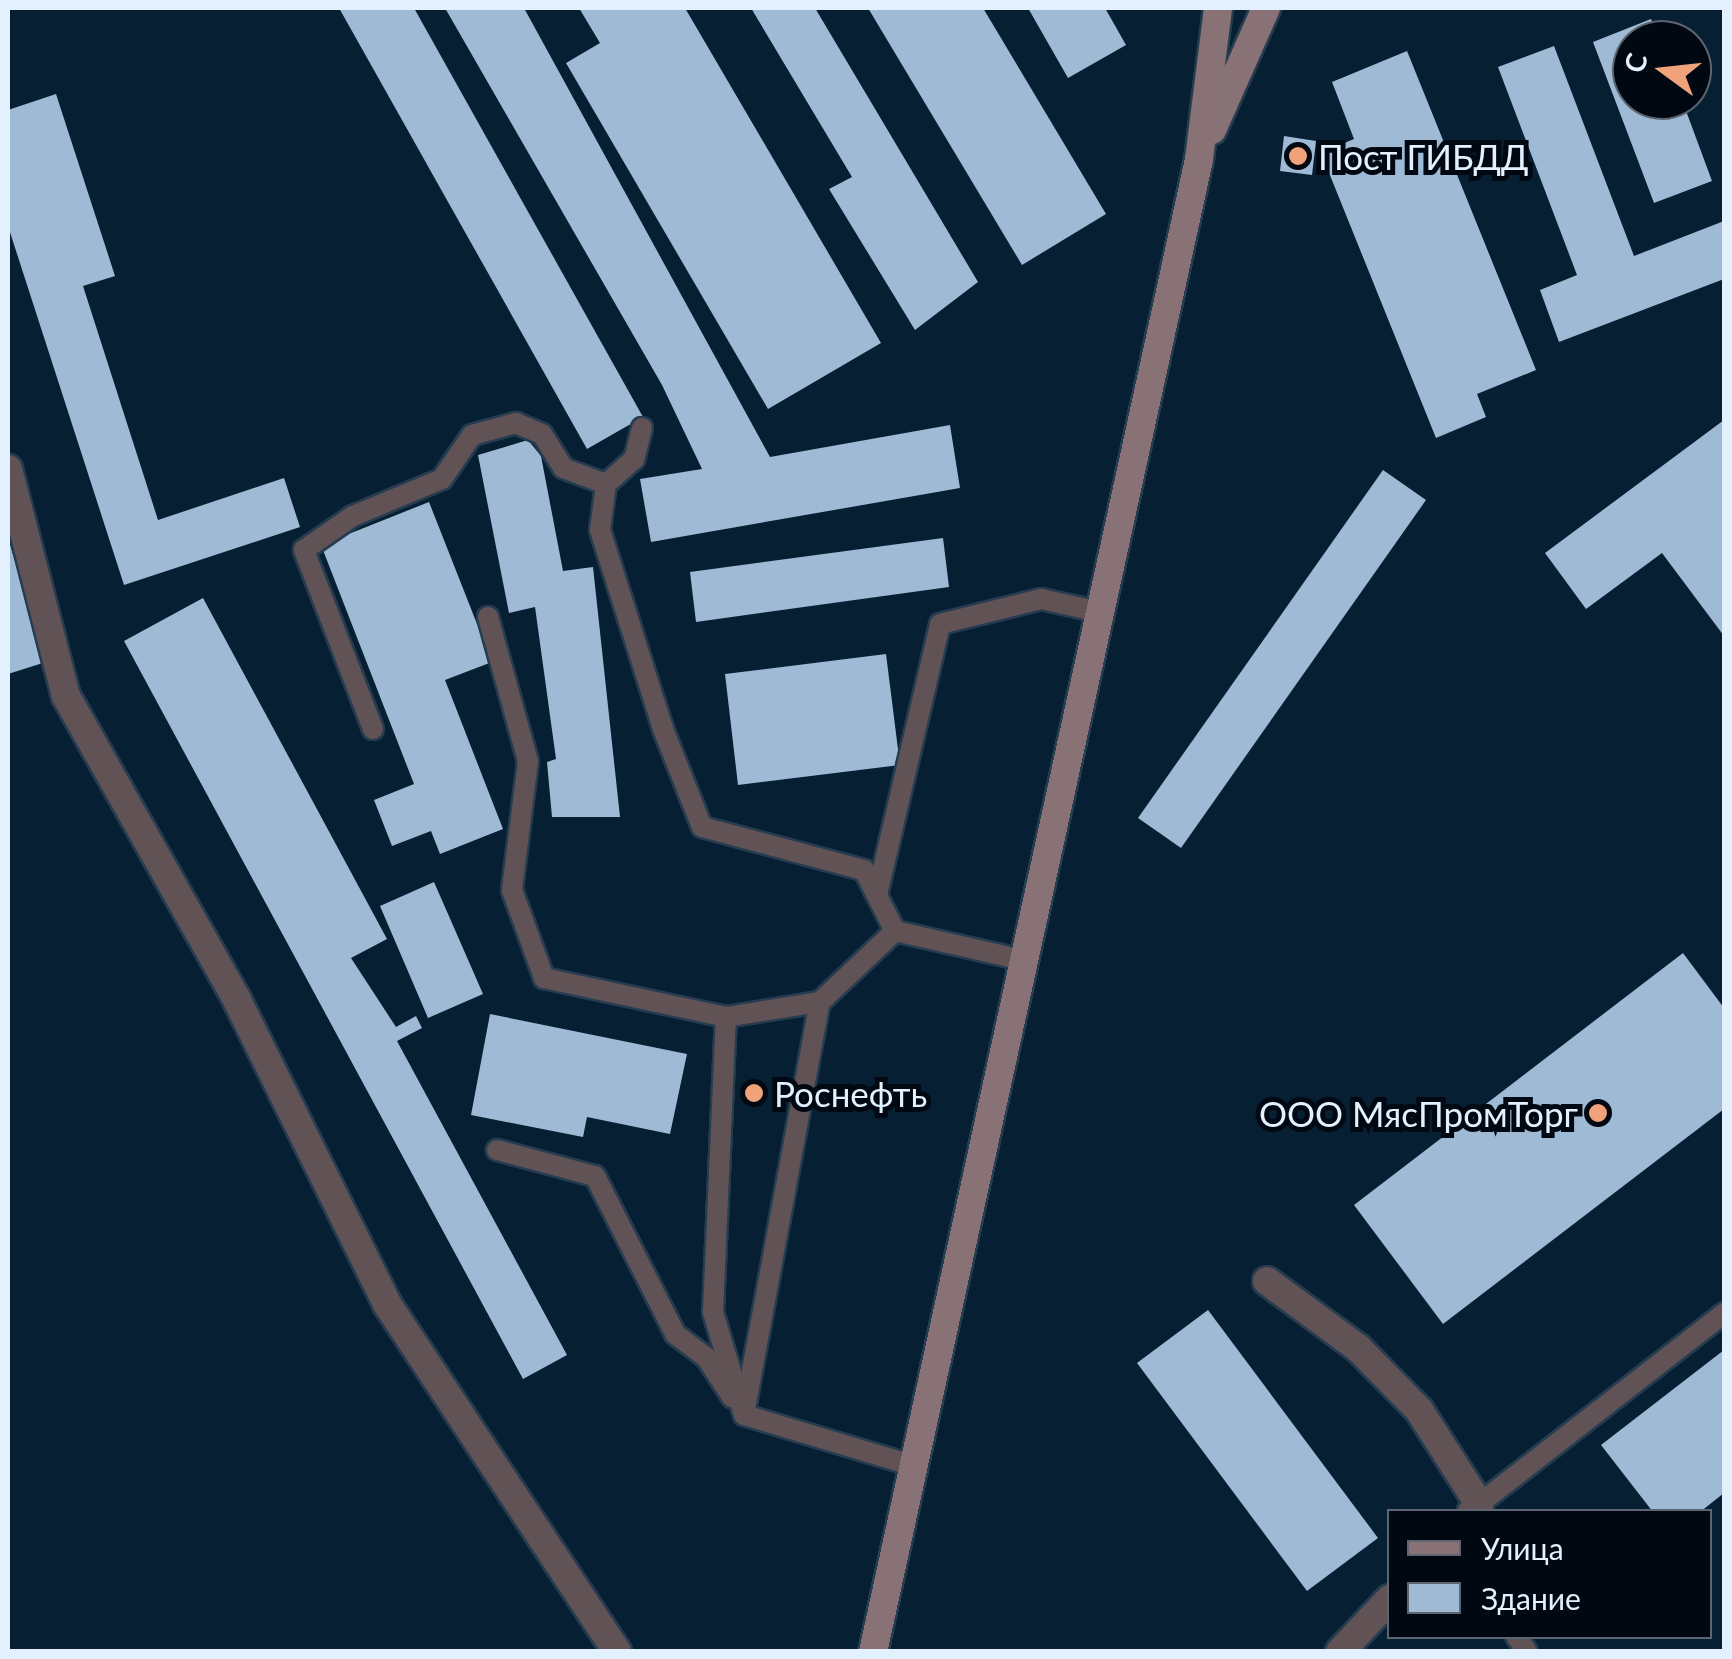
<!DOCTYPE html>
<html>
<head>
<meta charset="utf-8">
<style>
  body { margin:0 }
  #map { position:relative; width:1732px; height:1659px; overflow:hidden; background:#071f33; font-family:Lato,sans-serif }
  div>[style] { position:absolute }
  .building>* { inset:0; background:#9ebad4 }
  .roads { filter:drop-shadow(2px 0 #263c50) drop-shadow(-2px 0 #263c50) drop-shadow(0 2px #263c50) drop-shadow(0 -2px #263c50) }
  .service>* { height:20px; margin:-10px; padding:0 10px; transform-origin:10px; border-radius:10px; background:#615355 }
  .minor>* { height:28px; margin:-14px; padding:0 14px; transform-origin:14px; border-radius:14px; background:#615355 }
  .secondary>* { height:28px; margin:-14px; padding:0 14px; transform-origin:14px; border-radius:14px; background:#887275 }
  .dots>* { width:28px; height:28px; translate:-50% -50%; box-sizing:border-box; border:5px solid #020811; border-radius:50% }
  span { translate:-50% -50%; white-space:nowrap; text-align:center; line-height:1.15; -webkit-text-stroke:10px #020811; paint-order:stroke }
  .poi-label { font-size:35px; color:#e3f1ff }
  .left { translate:0 -50%; text-align:left }
  .right { translate:-100% -50%; text-align:right }
  .frame { position:absolute; inset:0; border:10px solid #e3f1ff; pointer-events:none }
  .legend { position:absolute; left:1387px; top:1509px; width:325px; height:130px; box-sizing:border-box; background:#020811; border:2px solid #5c6570; margin:0; padding:12px 18px; list-style:none; font-size:30px; color:#e3f1ff }
  .legend li { display:flex; align-items:center; gap:20px; height:50px }
  .legend b { width:50px; border:2px solid #5c6570 }
  .north { position:absolute; left:1612px; top:20px; width:100px; height:100px; box-sizing:border-box; background:#020811; border:2px solid #5c6570; border-radius:50%; rotate:285deg; font-size:28px; font-weight:700; line-height:40px; text-align:center; color:#e3f1ff }
  .north::after { content:''; display:block; margin:auto; width:35px; height:45px; background:#f0a27a; clip-path:polygon(50% 0,100% 100%,50% 72%,0 100%) }
</style>
</head>
<body>
<div id="map">
  <div class="building">
    <div style="clip-path:polygon(339px 8px,414px 8px,643px 417px,587px 449px)"></div>
    <div style="clip-path:polygon(445px 8px,524px 8px,770px 457px,950px 425px,960px 488px,651px 542px,640px 479px,702px 469px,662px 385px)"></div>
    <div style="clip-path:polygon(579px 8px,685px 8px,881px 343px,768px 409px,566px 63px,600px 43px)"></div>
    <div style="clip-path:polygon(751px 8px,815px 8px,978px 282px,915px 330px,829px 189px,852px 177px)"></div>
    <div style="clip-path:polygon(868px 8px,983px 8px,1106px 214px,1022px 265px)"></div>
    <div style="clip-path:polygon(1028px 8px,1105px 8px,1126px 45px,1068px 78px)"></div>
    <div style="clip-path:polygon(1651px 19px,1659px 40px,1632px 40px,1632px 100px,1682px 100px,1712px 181px,1654px 203px,1593px 42px)"></div>
    <div style="clip-path:polygon(1554px 46px,1634px 256px,1724px 221px,1724px 279px,1559px 342px,1540px 290px,1577px 275px,1498px 67px)"></div>
    <div style="clip-path:polygon(1407px 51px,1536px 370px,1477px 394px,1486px 417px,1436px 438px,1321px 153px,1354px 139px,1332px 82px)"></div>
    <div style="clip-path:polygon(56px 94px,115px 276px,83px 286px,158px 520px,284px 478px,300px 527px,124px 585px,8px 226px,8px 110px)"></div>
    <div style="clip-path:polygon(1284px 136px,1316px 141px,1312px 175px,1280px 171px)"></div>
    <div style="clip-path:polygon(1724px 420px,1724px 636px,1662px 553px,1586px 609px,1545px 553px)"></div>
    <div style="clip-path:polygon(528px 440px,541px 456px,563px 571px,593px 567px,620px 817px,552px 817px,547px 762px,556px 759px,535px 607px,509px 613px,478px 455px)"></div>
    <div style="clip-path:polygon(1383px 470px,1426px 500px,1181px 848px,1138px 818px)"></div>
    <div style="clip-path:polygon(429px 502px,492px 662px,445px 680px,503px 829px,440px 854px,431px 831px,392px 846px,374px 800px,414px 784px,321px 545px)"></div>
    <div style="clip-path:polygon(8px 538px,46px 662px,8px 674px)"></div>
    <div style="clip-path:polygon(943px 538px,949px 587px,696px 622px,690px 572px)"></div>
    <div style="clip-path:polygon(203px 598px,387px 939px,351px 958px,396px 1027px,416px 1016px,422px 1028px,397px 1041px,567px 1355px,523px 1379px,124px 641px)"></div>
    <div style="clip-path:polygon(886px 654px,900px 765px,738px 785px,725px 674px)"></div>
    <div style="clip-path:polygon(434px 882px,483px 994px,428px 1018px,380px 906px)"></div>
    <div style="clip-path:polygon(1683px 953px,1724px 1008px,1724px 1109px,1443px 1324px,1354px 1205px)"></div>
    <div style="clip-path:polygon(490px 1014px,687px 1054px,670px 1134px,587px 1117px,583px 1137px,471px 1115px)"></div>
    <div style="clip-path:polygon(1208px 1310px,1378px 1538px,1307px 1591px,1137px 1363px)"></div>
    <div style="clip-path:polygon(1724px 1350px,1724px 1493px,1700px 1512px,1653px 1512px,1601px 1445px)"></div>
  </div>
  <div class="roads">
    <div class="service">
      <div style="left:642px;top:428px;width:32px;rotate:104deg"></div>
      <div style="left:634px;top:459px;width:38px;rotate:138deg"></div>
      <div style="left:606px;top:484px;width:46px;rotate:97.4deg"></div>
      <div style="left:600px;top:530px;width:209px;rotate:72.4deg"></div>
      <div style="left:663px;top:729px;width:105px;rotate:68.3deg"></div>
      <div style="left:702px;top:827px;width:168px;rotate:14.9deg"></div>
      <div style="left:864px;top:870px;width:68px;rotate:63.1deg"></div>
      <div style="left:488px;top:617px;width:149px;rotate:74.5deg"></div>
      <div style="left:528px;top:761px;width:130px;rotate:97.1deg"></div>
      <div style="left:512px;top:890px;width:94px;rotate:70deg"></div>
      <div style="left:544px;top:978px;width:186px;rotate:12.1deg"></div>
      <div style="left:373px;top:729px;width:192px;rotate:-111.1deg"></div>
      <div style="left:304px;top:550px;width:60px;rotate:-34.8deg"></div>
      <div style="left:353px;top:516px;width:96px;rotate:-22.6deg"></div>
      <div style="left:442px;top:479px;width:53px;rotate:-55.7deg"></div>
      <div style="left:472px;top:435px;width:46px;rotate:-15.3deg"></div>
      <div style="left:516px;top:423px;width:28px;rotate:23deg"></div>
      <div style="left:542px;top:434px;width:40px;rotate:58deg"></div>
      <div style="left:563px;top:468px;width:46px;rotate:20.4deg"></div>
      <div style="left:877px;top:895px;width:278px;rotate:-76.9deg"></div>
      <div style="left:940px;top:624px;width:104px;rotate:-13.9deg"></div>
      <div style="left:1041px;top:599px;width:60px;rotate:12.4deg"></div>
      <div style="left:497px;top:1150px;width:101px;rotate:14.9deg"></div>
      <div style="left:595px;top:1176px;width:177px;rotate:63.1deg"></div>
      <div style="left:675px;top:1334px;width:39px;rotate:37deg"></div>
      <div style="left:706px;top:1357px;width:48px;rotate:57deg"></div>
      <div style="left:745px;top:1409px;width:414px;rotate:-79.6deg"></div>
      <div style="left:911px;top:1465px;width:174px;rotate:-163.3deg"></div>
      <div style="left:744px;top:1415px;width:108px;rotate:-106.8deg"></div>
      <div style="left:713px;top:1312px;width:295px;rotate:-87.5deg"></div>
      <div style="left:726px;top:1017px;width:95px;rotate:-9.1deg"></div>
      <div style="left:820px;top:1002px;width:103px;rotate:-43.4deg"></div>
      <div style="left:895px;top:931px;width:131px;rotate:12.8deg"></div>
      <div style="left:1479px;top:1504px;width:311px;rotate:-37.9deg"></div>
      <div style="left:1516px;top:1636px;width:19px;rotate:55deg"></div>
    </div>
    <div class="minor">
      <div style="left:8px;top:469px;width:234px;rotate:75.7deg"></div>
      <div style="left:66px;top:696px;width:347px;rotate:60.6deg"></div>
      <div style="left:236px;top:998px;width:341px;rotate:63.7deg"></div>
      <div style="left:387px;top:1304px;width:417px;rotate:56.5deg"></div>
      <div style="left:1267px;top:1281px;width:113px;rotate:36.4deg"></div>
      <div style="left:1358px;top:1348px;width:87px;rotate:45.5deg"></div>
      <div style="left:1419px;top:1410px;width:112px;rotate:57.4deg"></div>
      <div style="left:1479px;top:1504px;width:11px;rotate:131deg"></div>
      <div style="left:1340px;top:1652px;width:73px;rotate:-46.7deg"></div>
    </div>
    <div class="secondary">
      <div style="left:1212px;top:130px;width:133px;rotate:-66.1deg"></div>
      <div style="left:873px;top:1652px;width:1528px;rotate:-77.68deg"></div>
      <div style="left:1199px;top:159px;width:152px;rotate:-82.8deg"></div>
    </div>
  </div>
  <div class="dots">
    <div style="left:1298px;top:156px;background:#f0a27a"></div>
    <div style="left:754px;top:1093px;background:#f0a27a"></div>
    <div style="left:1598px;top:1113px;background:#f0a27a"></div>
  </div>
  <div class="poi-label">
    <span class="left" style="left:1318px;top:156px">Пост ГИБДД</span>
    <span class="left" style="left:774px;top:1093px">Роснефть</span>
    <span class="right" style="left:1578px;top:1113px">ООО МясПромТорг</span>
  </div>
  <div class="frame"></div>
  <ul class="legend">
  <li><b style="height:12px;background:#887275"></b>Улица</li>
  <li><b style="height:28px;background:#9ebad4"></b>Здание</li>
  </ul>
  <div class="north">С</div>
</div>
</body>
</html>
